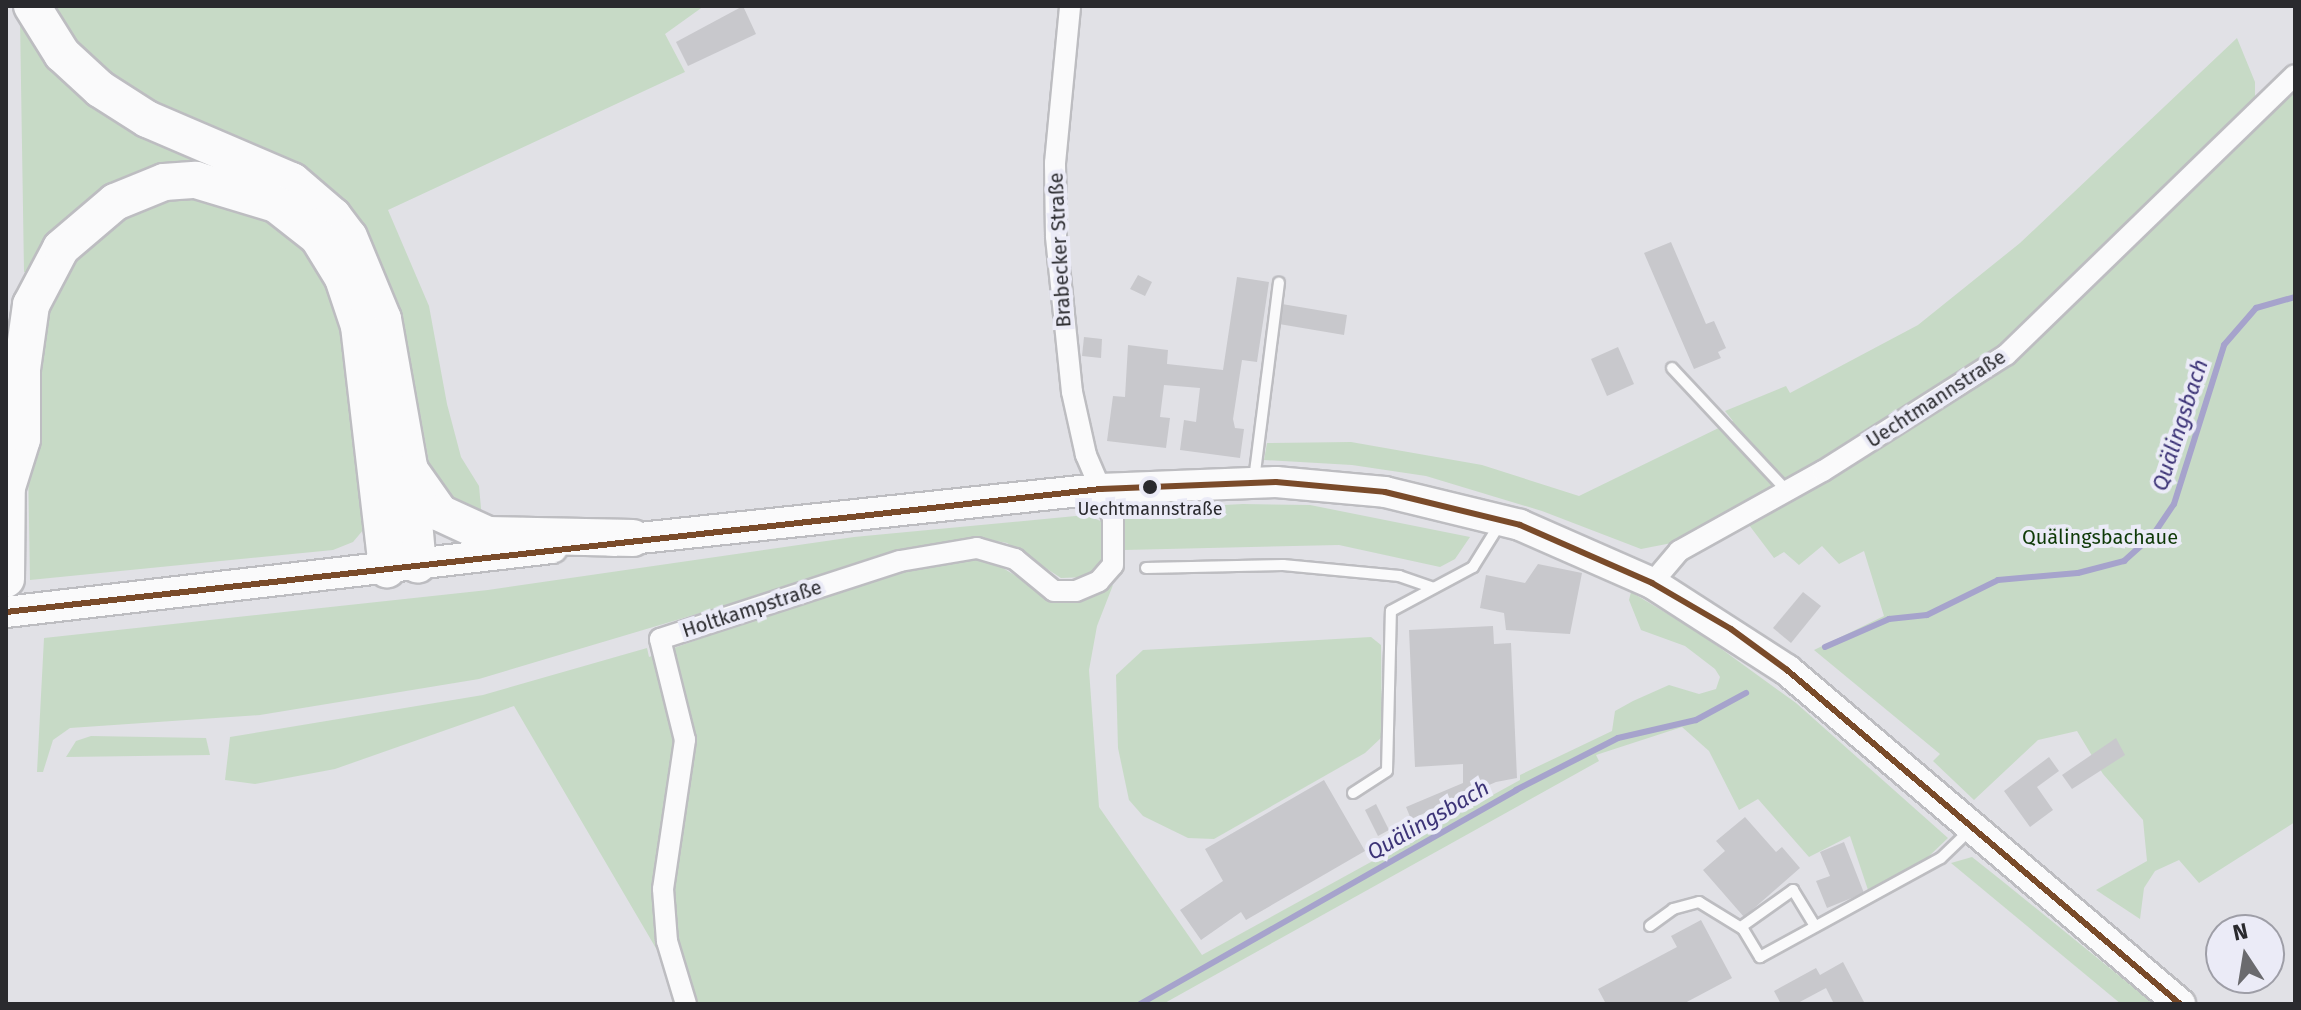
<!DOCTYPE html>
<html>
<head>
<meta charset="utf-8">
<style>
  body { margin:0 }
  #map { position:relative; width:2301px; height:1010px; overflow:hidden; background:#e1e1e6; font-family:"Fira Sans",sans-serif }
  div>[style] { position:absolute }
  .green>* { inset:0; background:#c7dac6 }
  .stream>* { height:6px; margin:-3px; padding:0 3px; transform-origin:3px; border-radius:3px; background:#a6a3cc }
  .building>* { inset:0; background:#c8c8cc }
  .roads { filter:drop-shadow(2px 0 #bdbdc1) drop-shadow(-2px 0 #bdbdc1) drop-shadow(0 2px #bdbdc1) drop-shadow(0 -2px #bdbdc1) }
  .service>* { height:10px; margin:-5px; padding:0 5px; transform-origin:5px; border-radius:5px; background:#fafafb }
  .minor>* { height:20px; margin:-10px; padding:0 10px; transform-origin:10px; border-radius:10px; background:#fafafb }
  .primary>* { height:30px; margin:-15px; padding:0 15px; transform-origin:15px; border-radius:15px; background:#fafafb }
  .motorway>* { height:36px; margin:-18px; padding:0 18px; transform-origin:18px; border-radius:18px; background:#fafafb }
  .bus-1>* { height:6px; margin:-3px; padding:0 3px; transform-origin:3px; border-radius:3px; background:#7a4b2a }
  .dots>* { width:22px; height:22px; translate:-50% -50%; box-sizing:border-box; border:4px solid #ebebf7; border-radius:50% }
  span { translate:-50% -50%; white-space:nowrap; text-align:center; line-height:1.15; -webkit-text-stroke:8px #ebebf7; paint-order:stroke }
  .bus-label { font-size:18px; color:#2a2a2e }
  .street-label { font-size:20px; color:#2a2a2e }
  .park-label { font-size:20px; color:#0f3a08 }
  .water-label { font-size:22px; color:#3c3377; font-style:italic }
  .frame { position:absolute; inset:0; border:8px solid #2a2a2e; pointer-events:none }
  .north { position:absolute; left:2205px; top:914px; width:80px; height:80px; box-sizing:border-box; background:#ebebf7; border:2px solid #9e9ea7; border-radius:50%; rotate:348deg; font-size:22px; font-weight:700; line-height:32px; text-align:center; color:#2a2a2e }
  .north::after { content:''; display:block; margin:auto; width:28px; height:36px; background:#6a6a6e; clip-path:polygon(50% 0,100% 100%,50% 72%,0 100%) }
</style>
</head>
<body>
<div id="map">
  <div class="green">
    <div style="clip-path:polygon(50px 6px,704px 6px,665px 34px,685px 72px,388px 210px,429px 306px,447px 404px,461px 457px,479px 486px,482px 519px,433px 484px,403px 322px,369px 235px,347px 208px,304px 171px,125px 90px,73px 44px)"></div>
    <div style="clip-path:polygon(20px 19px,264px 179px,201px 168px,32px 273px,24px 272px)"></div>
    <div style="clip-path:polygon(2237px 38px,2255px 82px,2255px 102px,2002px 349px,1687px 540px,1641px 549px,1542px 511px,1426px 476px,1352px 465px,1264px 460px,1267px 443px,1351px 442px,1482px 465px,1579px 496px,1733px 421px,1725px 411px,1786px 386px,1790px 393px,1918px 325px,2020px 243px)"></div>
    <div style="clip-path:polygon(2295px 87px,2295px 822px,2199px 883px,2179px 860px,2155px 871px,2144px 888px,2140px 919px,2096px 890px,2147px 861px,2143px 820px,2103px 774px,2077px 731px,2038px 740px,1974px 800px,1933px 761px,1940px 754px,1814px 650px,1884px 616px,1864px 551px,1839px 564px,1822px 546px,1799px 565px,1784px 552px,1774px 558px,1746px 521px,2011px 361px)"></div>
    <div style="clip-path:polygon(191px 191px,294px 227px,349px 319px,364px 529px,353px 542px,333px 550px,30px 580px,27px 405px,45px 292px,109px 214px)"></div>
    <div style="clip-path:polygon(1243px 504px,1310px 505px,1470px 537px,1455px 559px,1440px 567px,1339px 545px,1124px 550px,1125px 517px,1134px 510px)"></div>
    <div style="clip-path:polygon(1086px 515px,1103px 522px,1108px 550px,1097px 572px,1086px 577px,1061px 578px,1007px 543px,975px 537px,912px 550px,479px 679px,260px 715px,70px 728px,53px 740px,43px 772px,37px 772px,44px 638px,488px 590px,854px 537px)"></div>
    <div style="clip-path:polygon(985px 557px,1057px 601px,1086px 599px,1113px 585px,1097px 626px,1089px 670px,1099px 807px,1202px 955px,1520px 780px,1520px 775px,1612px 731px,1615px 711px,1633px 701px,1669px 685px,1699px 694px,1716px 689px,1720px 677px,1715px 669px,1685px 646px,1641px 630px,1629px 600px,1631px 592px,1698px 632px,1796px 703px,1948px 838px,1926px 859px,1868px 890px,1850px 836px,1809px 857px,1758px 799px,1739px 810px,1709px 751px,1682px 727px,1596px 755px,1599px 761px,1163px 1004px,693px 1004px,673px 920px,673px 853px,657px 858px,661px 946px,657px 950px,514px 706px,335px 769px,255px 784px,225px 780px,230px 737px,483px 695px,647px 648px,649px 657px,892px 570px)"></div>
    <div style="clip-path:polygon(1371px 637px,1381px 645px,1382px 737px,1365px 753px,1214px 839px,1188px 838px,1143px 816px,1129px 800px,1118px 748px,1116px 675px,1143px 650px)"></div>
    <div style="clip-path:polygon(91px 736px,206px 738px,210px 755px,66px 757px,76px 741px)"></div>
    <div style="clip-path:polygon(1972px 857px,2001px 880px,2154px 1004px,2121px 1004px,1951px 863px)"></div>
  </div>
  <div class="stream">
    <div style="left:1825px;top:647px;width:70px;rotate:-23.6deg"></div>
    <div style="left:1889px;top:619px;width:38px;rotate:-6deg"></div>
    <div style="left:1927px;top:615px;width:79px;rotate:-26.2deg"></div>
    <div style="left:1998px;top:580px;width:80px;rotate:-5deg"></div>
    <div style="left:2078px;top:573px;width:48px;rotate:-14.6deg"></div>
    <div style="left:2124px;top:561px;width:39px;rotate:-42deg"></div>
    <div style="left:2153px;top:535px;width:37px;rotate:-56deg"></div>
    <div style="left:2174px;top:504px;width:167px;rotate:-72.5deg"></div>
    <div style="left:2224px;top:345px;width:49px;rotate:-49.1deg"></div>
    <div style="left:2256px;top:308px;width:41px;rotate:-15.8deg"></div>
    <div style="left:1140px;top:1004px;width:433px;rotate:-29.6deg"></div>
    <div style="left:1516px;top:790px;width:114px;rotate:-27deg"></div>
    <div style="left:1618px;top:738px;width:80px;rotate:-13deg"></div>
    <div style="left:1696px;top:720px;width:57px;rotate:-28.4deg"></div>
  </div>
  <div class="building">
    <div style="clip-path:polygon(743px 6px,756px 34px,688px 66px,676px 42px)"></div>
    <div style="clip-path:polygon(1671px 242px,1706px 324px,1714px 321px,1726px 348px,1718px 352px,1721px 358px,1694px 369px,1644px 253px)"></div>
    <div style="clip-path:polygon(1138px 275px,1152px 282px,1145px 296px,1130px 289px)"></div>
    <div style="clip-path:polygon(1237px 277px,1269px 282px,1257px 362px,1242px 360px,1233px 419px,1235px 428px,1244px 429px,1240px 458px,1180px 450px,1184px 420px,1196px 422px,1200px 388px,1164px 385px,1160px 417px,1170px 418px,1166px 448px,1107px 441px,1113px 396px,1125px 397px,1128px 345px,1168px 350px,1167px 364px,1223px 370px)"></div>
    <div style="clip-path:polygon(1282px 304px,1347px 315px,1344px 335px,1279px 324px)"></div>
    <div style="clip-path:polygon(1084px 337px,1102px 339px,1101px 358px,1082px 356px)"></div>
    <div style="clip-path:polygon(1618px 347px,1634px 384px,1607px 396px,1591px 359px)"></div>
    <div style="clip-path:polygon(1538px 564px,1582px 573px,1570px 634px,1506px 630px,1504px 613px,1480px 608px,1486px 575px,1525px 583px)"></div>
    <div style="clip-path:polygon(1803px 592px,1821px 606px,1791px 643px,1773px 628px)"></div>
    <div style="clip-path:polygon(1493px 626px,1494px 644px,1511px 643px,1517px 778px,1496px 782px,1411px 819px,1406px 807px,1463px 783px,1463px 764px,1415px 767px,1409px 630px)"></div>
    <div style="clip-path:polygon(2116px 738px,2125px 755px,2072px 789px,2062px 775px)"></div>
    <div style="clip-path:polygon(2049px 757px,2059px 771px,2037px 787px,2053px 810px,2030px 827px,2004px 791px)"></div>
    <div style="clip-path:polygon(1324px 780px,1365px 851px,1246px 920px,1241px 912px,1201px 940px,1180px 910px,1223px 881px,1205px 849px)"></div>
    <div style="clip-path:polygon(1376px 804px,1389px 830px,1378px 836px,1365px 810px)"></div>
    <div style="clip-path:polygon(1745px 817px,1776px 852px,1782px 847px,1800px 868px,1744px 917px,1703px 870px,1725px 851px,1716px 841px)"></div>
    <div style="clip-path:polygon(1844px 842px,1864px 893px,1827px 908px,1816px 881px,1830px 876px,1820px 852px)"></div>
    <div style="clip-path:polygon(1701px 920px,1732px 978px,1683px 1004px,1606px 1004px,1598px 989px,1677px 947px,1671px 936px)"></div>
    <div style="clip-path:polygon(1843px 962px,1864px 1002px,1834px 1004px,1826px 988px,1796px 1004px,1781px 1004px,1774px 991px,1816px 968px,1820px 975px)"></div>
  </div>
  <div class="roads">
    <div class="service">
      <div style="left:1672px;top:368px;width:168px;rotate:46.9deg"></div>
      <div style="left:1254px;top:480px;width:199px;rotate:-82.8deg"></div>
      <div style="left:1146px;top:568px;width:137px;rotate:-1.3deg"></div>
      <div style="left:1283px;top:565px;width:117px;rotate:5.4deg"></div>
      <div style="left:1399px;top:576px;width:36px;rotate:19deg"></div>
      <div style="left:1353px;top:793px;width:40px;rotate:-32.9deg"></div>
      <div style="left:1387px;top:771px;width:160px;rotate:-88.6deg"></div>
      <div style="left:1391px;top:611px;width:93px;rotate:-28.2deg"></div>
      <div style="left:1473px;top:567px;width:53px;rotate:-58.1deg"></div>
      <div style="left:1650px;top:926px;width:29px;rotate:-36deg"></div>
      <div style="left:1673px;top:909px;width:27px;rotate:-15deg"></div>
      <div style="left:1699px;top:902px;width:52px;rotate:31.5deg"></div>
      <div style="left:1743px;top:929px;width:33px;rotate:59deg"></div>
      <div style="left:1760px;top:957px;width:206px;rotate:-28.7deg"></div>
      <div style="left:1941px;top:858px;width:42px;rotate:-44deg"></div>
      <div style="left:1741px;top:927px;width:64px;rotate:-35.4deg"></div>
      <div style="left:1793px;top:890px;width:42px;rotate:58.6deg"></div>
    </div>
    <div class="minor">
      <div style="left:1652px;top:583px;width:42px;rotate:-49.8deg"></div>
      <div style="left:1679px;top:551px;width:165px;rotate:-29.1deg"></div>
      <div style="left:1823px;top:471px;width:217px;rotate:-32.4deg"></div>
      <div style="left:2006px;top:355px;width:402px;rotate:-44.1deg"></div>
      <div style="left:686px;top:1004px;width:66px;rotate:-106.8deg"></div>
      <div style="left:667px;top:941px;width:52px;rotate:-94.4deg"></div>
      <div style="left:663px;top:889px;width:151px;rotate:-81.6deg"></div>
      <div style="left:685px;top:740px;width:104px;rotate:-103.9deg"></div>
      <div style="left:660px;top:639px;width:252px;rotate:-18deg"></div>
      <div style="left:900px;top:561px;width:78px;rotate:-9.6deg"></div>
      <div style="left:977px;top:548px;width:40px;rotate:16deg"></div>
      <div style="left:1015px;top:559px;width:50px;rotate:39.4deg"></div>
      <div style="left:1054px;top:591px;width:22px"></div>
      <div style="left:1076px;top:591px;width:25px;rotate:-23deg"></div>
      <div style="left:1099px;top:581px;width:21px;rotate:-49deg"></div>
      <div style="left:1113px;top:565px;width:47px;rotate:-90deg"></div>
      <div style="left:1113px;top:518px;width:69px;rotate:-113.2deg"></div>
      <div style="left:1086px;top:455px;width:65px;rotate:-102.5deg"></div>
      <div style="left:1072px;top:392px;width:157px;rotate:-95.9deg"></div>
      <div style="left:1056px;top:236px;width:73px;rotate:-90.8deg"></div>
      <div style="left:1055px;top:163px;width:158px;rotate:-84.5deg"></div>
    </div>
    <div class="primary">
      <div style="left:612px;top:541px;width:492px;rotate:-6.1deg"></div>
      <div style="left:1101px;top:489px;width:175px;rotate:-2.3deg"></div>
      <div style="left:1276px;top:482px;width:109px;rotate:5.2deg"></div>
      <div style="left:1385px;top:492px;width:139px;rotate:13.7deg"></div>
      <div style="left:1520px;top:525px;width:144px;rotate:23.7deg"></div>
      <div style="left:1652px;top:583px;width:161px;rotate:32.8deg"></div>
      <div style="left:1787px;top:670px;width:516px;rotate:40.36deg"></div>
      <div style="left:6px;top:612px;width:550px;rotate:-6.69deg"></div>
    </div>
    <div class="motorway">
      <div style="left:32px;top:6px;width:57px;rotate:58deg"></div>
      <div style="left:62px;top:54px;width:52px;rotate:42.6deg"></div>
      <div style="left:100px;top:89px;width:56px;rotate:32.6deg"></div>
      <div style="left:147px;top:119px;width:158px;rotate:23.2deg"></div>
      <div style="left:292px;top:181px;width:54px;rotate:40.5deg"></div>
      <div style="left:333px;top:216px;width:26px;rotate:53deg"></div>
      <div style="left:349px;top:237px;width:89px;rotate:67.5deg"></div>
      <div style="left:383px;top:319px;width:150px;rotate:80deg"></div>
      <div style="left:409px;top:467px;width:98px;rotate:84.8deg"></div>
      <div style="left:411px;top:472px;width:50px;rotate:54.7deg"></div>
      <div style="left:440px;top:513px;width:53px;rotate:24.6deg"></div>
      <div style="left:488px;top:535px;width:145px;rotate:1.2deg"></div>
      <div style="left:7px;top:487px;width:50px;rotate:-72.6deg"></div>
      <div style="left:22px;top:439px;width:70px;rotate:-90deg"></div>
      <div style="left:22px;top:369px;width:65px;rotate:-82deg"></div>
      <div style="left:31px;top:305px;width:64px;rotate:-62.2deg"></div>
      <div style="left:61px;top:248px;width:71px;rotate:-40.4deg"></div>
      <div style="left:115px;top:202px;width:53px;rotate:-22.2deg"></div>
      <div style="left:164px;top:182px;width:32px;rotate:-4deg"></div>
      <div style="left:196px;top:180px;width:84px;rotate:16.7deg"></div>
      <div style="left:276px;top:204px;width:53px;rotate:38.2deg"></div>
      <div style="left:318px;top:237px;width:48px;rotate:58.6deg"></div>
      <div style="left:343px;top:278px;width:51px;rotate:71.6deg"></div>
      <div style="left:359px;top:326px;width:245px;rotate:83.4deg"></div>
      <div style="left:6px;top:579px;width:114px;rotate:-89.5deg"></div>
    </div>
  </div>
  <div class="bus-1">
    <div style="left:6px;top:612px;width:1102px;rotate:-6.41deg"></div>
    <div style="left:1101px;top:489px;width:175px;rotate:-2.3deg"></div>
    <div style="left:1276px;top:482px;width:109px;rotate:5.2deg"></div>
    <div style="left:1385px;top:492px;width:139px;rotate:13.7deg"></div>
    <div style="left:1520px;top:525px;width:144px;rotate:23.7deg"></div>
    <div style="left:1652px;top:583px;width:91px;rotate:30.2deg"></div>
    <div style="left:1731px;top:629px;width:69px;rotate:36.2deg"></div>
    <div style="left:1787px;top:670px;width:516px;rotate:40.36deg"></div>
  </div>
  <div class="dots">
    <div style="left:1150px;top:487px;background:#2a2a2e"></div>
  </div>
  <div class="bus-label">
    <span style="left:1150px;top:509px">Uechtmannstraße</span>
  </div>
  <div class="street-label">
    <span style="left:1060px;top:250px;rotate:-93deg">Brabecker Straße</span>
    <span style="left:1936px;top:399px;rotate:-33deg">Uechtmannstraße</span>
    <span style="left:752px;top:609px;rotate:-18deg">Holtkampstraße</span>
  </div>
  <div class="park-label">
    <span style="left:2100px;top:537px">Quälingsbachaue</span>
  </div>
  <div class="water-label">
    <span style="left:2180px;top:425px;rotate:-72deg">Quälingsbach</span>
    <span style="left:1428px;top:820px;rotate:-30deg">Quälingsbach</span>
  </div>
  <div class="frame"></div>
  <div class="north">N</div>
</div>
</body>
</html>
